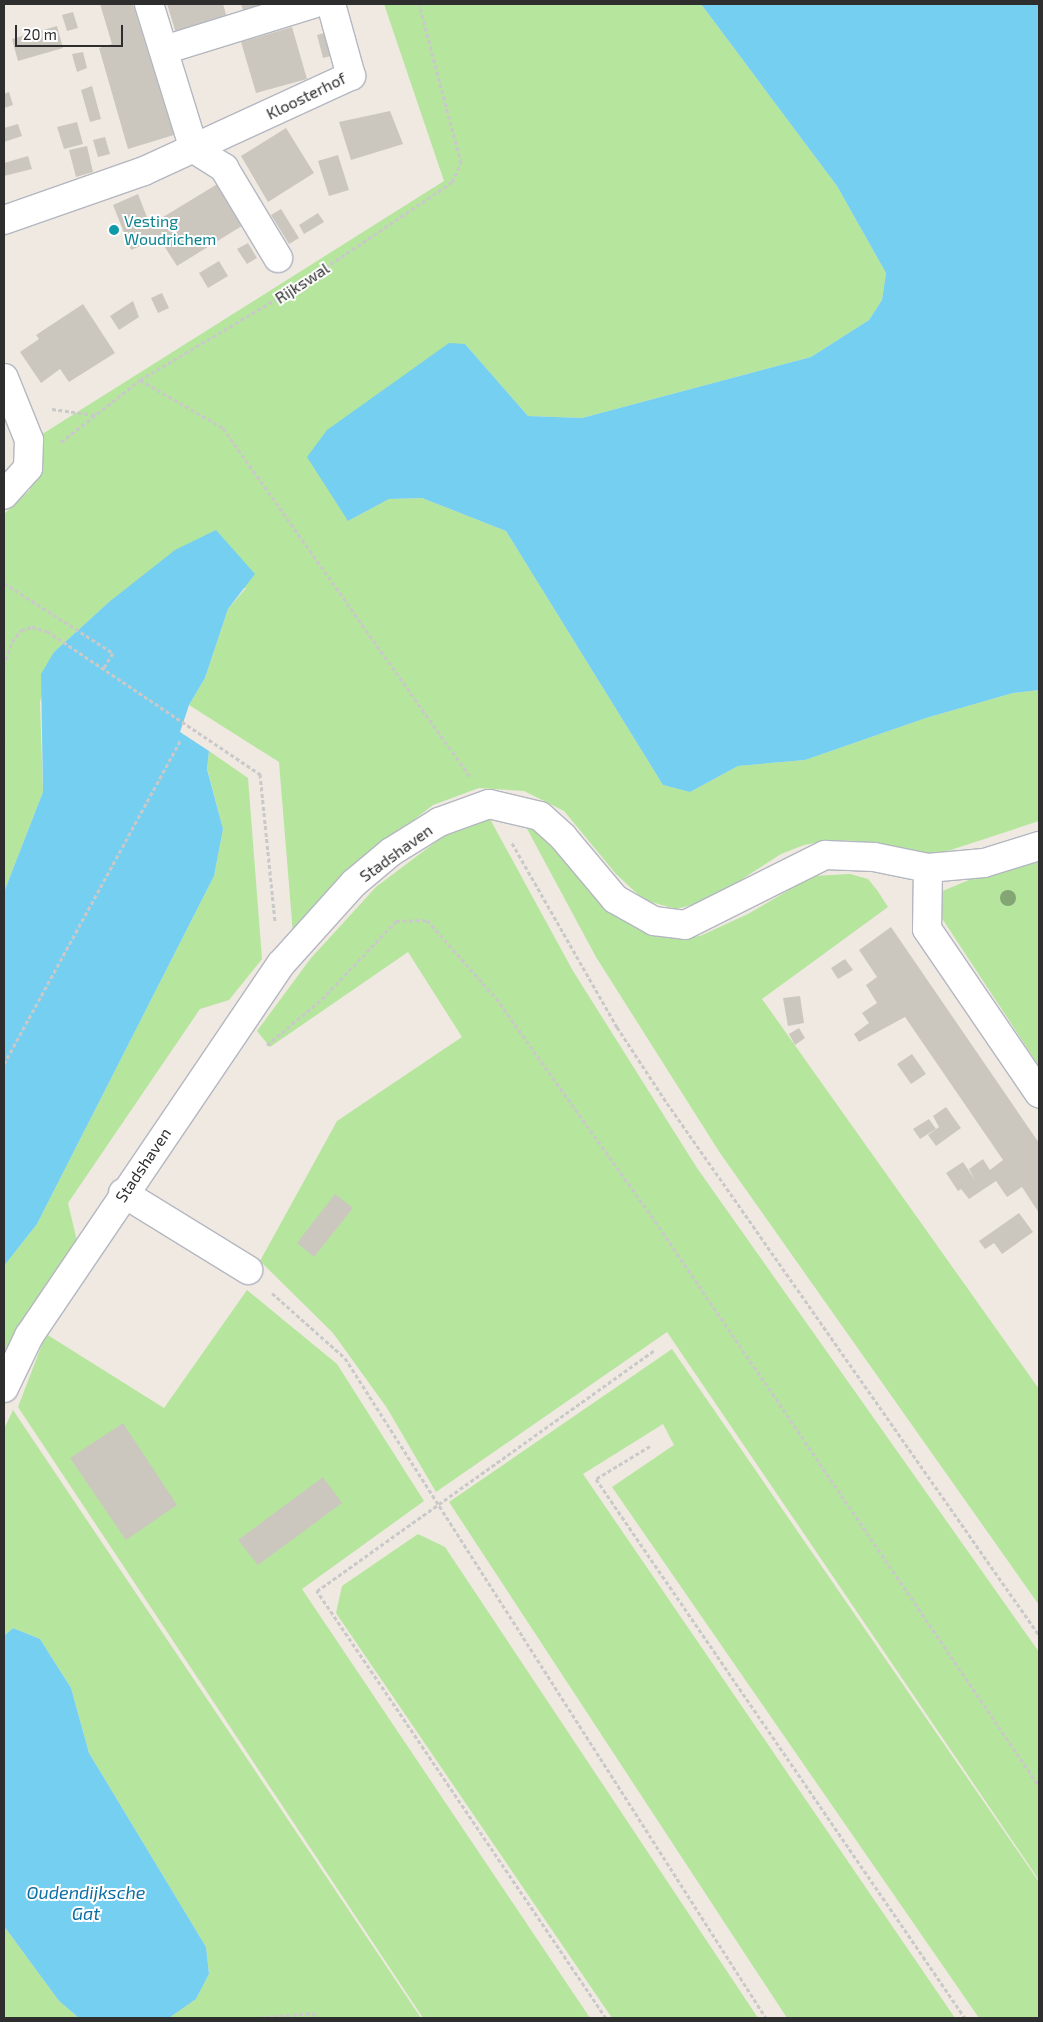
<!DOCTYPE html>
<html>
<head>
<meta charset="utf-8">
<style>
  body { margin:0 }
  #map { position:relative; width:1043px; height:2022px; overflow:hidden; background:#efe9e1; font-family:"Exo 2",sans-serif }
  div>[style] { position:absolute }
  .green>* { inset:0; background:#b6e59e }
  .water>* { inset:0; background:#75cff0 }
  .building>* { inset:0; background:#cbc7bf }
  .path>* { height:3px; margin-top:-1.5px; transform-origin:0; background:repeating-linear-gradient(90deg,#c9c9c9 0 4px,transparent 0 6.5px) }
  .roads { filter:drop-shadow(1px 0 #b4b7c1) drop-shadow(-1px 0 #b4b7c1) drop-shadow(0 1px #b4b7c1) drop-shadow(0 -1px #b4b7c1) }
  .minor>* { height:28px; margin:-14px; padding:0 14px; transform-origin:14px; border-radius:14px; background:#fff }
  .trees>* { width:16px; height:16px; margin:-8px; border-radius:50%; background:#84a574 }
  .dots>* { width:14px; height:14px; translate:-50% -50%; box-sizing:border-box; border:2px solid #fff; border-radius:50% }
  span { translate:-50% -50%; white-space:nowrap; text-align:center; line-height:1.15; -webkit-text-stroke:4px #fff; paint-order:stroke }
  .street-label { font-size:16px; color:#2e2e2e }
  .culture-label { font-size:16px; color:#0d838f }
  .left { translate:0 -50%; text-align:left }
  .water-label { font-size:18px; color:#0d6fa3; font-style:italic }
  .frame { position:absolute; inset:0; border:5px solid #2e2e2e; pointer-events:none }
  .scale { position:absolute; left:15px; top:25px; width:108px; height:22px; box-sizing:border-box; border:2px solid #2e2e2e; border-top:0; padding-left:6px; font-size:15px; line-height:18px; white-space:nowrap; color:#2e2e2e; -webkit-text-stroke:4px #fff; paint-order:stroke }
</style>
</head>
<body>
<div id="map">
  <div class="green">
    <div style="clip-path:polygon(384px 4px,701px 4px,837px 186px,886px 273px,882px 300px,869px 320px,811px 357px,582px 418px,528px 416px,465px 344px,348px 521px,389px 499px,422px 498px,506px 531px,663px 785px,690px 792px,738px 766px,805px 760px,926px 718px,1013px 693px,1039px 690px,1039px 821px,923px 859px,856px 841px,830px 840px,804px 845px,781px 854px,708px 901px,676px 909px,644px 900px,616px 874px,564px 811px,524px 791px,479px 788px,433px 805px,356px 865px,293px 934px,279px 762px,189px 705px,205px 678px,228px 609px,246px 588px,109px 602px,54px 652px,40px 702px,43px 792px,4px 892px,4px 514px,30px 490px,39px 457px,36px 438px,444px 181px)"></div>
    <div style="clip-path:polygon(209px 751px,248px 778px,262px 959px,229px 1000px,200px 1009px,68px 1203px,77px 1241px,4px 1363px,4px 1266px,37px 1224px,214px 876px,223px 829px,207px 768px)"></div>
    <div style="clip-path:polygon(484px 819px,490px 819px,573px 971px,697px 1168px,1039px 1652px,1039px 1880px,667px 1332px,436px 1492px,387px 1408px,333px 1333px,260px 1261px,337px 1121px,462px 1037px,408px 952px,270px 1047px,257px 1031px,311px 958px,376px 887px,449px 832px)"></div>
    <div style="clip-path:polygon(525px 825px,544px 836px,609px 910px,651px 935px,676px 938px,700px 936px,748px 914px,813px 876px,850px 874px,868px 879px,877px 890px,888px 907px,762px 999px,1039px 1389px,1039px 1605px,720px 1153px,596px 957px)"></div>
    <div style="clip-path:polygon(1039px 862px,1039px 1066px,928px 897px,981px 875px)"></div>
    <div style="clip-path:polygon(247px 1290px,337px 1364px,424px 1501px,302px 1589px,590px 2018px,423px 2018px,18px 1407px,46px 1334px,164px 1408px)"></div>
    <div style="clip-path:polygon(672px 1349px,1039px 1882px,1039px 2018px,979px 2018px,612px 1487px,674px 1445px,663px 1424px,583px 1474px,955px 2018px,787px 2018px,449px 1502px)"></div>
    <div style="clip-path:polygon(13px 1410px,421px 2018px,169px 2018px,196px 1999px,209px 1974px,206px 1947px,89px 1753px,71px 1688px,40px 1639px,13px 1628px,4px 1636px,4px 1429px)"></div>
    <div style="clip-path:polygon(418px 1534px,445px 1547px,758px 2018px,612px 2018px,336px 1613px,342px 1586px)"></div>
    <div style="clip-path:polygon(4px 1926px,59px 2001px,79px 2018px,4px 2018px)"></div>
  </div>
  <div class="water">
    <div style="clip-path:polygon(701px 4px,1039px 4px,1039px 690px,1013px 693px,926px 718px,805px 760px,738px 766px,690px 792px,663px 785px,506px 531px,422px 498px,389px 499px,348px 521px,307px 457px,327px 430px,449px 343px,465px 344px,528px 416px,582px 418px,811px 357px,869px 320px,882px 300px,886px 273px,837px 186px)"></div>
    <div style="clip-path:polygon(216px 530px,255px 574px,228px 609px,205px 678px,189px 705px,180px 732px,209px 751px,207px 769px,223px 829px,214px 876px,37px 1224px,4px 1266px,4px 892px,43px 792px,41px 674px,54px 652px,109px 602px,175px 550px)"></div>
    <div style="clip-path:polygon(13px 1628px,40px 1639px,71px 1688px,89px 1753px,206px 1947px,209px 1974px,196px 1999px,169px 2018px,79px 2018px,59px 2001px,4px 1926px,4px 1636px)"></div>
  </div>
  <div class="building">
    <div style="clip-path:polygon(100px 4px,133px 4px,174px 135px,128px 149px,99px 48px,112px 44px)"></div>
    <div style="clip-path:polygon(167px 4px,223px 4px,227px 18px,176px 33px)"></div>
    <div style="clip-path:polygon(241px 4px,270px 4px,244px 13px)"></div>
    <div style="clip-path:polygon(73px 12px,78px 28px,67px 31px,62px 15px)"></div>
    <div style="clip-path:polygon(57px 26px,63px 48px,18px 61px,12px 39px)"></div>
    <div style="clip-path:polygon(292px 27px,307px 79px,256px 93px,241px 42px)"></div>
    <div style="clip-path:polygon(328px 32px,335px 55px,323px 58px,317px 35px)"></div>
    <div style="clip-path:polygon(83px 52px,87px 68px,77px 72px,72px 54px)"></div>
    <div style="clip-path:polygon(92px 86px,101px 119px,90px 122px,81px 90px)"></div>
    <div style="clip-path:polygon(9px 92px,13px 105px,4px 108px,4px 94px)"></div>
    <div style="clip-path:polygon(390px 111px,403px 144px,351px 160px,339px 122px)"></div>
    <div style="clip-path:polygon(77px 122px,83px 144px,64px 149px,57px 127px)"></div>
    <div style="clip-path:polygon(18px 124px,22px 136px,4px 142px,4px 128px)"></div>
    <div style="clip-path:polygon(286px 128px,314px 173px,268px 202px,241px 156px)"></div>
    <div style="clip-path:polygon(105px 137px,110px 154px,98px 157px,93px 140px)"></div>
    <div style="clip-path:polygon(87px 146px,93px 172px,76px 177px,69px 150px)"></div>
    <div style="clip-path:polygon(338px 155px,349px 190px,329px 196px,318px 161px)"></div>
    <div style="clip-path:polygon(28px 156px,32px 169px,4px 176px,4px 163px)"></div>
    <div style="clip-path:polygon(219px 183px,245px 224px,177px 266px,159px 238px,131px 250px,113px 205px,138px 194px,150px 225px)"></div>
    <div style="clip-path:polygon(281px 209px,299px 238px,289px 244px,271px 215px)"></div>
    <div style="clip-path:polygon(318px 213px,324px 222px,304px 234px,299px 225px)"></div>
    <div style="clip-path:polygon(248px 243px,257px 258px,247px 264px,237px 249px)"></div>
    <div style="clip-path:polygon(219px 261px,228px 276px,208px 288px,199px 273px)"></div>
    <div style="clip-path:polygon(162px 293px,169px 308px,158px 313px,151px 298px)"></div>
    <div style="clip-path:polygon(133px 301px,139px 317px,119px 330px,110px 316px)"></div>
    <div style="clip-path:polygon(83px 304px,115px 353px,69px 382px,60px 369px,41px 383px,20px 352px,39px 339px,36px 335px)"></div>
    <div style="clip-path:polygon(891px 927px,1039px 1143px,1039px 1213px,1022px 1187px,1007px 1197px,996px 1181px,969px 1199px,961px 1189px,958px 1191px,946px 1173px,963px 1162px,975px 1180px,969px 1169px,983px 1159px,990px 1170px,1003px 1160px,905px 1017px,859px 1042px,854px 1034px,869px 1023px,862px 1013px,877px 1003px,866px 985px,877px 977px,859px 950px)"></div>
    <div style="clip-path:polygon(845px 959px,853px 970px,838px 979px,831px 968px)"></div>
    <div style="clip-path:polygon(800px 996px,804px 1023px,788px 1026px,783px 998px)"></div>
    <div style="clip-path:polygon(799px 1028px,805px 1038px,795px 1045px,789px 1034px)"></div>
    <div style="clip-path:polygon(912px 1054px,926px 1074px,911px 1084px,897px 1064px)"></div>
    <div style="clip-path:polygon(946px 1107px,961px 1128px,936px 1146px,928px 1135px,939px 1127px,933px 1116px)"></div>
    <div style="clip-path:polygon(929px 1119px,936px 1129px,920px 1139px,913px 1129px)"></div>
    <div style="clip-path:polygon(335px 1194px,353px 1208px,314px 1257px,297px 1243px)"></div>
    <div style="clip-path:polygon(1019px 1213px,1033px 1232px,1002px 1254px,994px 1243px,985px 1249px,979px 1241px)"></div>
    <div style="clip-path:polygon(123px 1423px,177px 1505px,126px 1540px,70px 1458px)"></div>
    <div style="clip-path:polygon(323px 1477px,342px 1503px,258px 1565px,238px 1540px)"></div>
  </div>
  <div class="path">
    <div style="left:298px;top:286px;width:186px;rotate:-34deg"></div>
    <div style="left:452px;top:182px;width:21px;rotate:-65deg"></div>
    <div style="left:461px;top:163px;width:164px;rotate:-104.8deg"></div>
    <div style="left:140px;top:380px;width:96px;rotate:30deg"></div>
    <div style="left:223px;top:428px;width:428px;rotate:54.7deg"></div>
    <div style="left:52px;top:409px;width:44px;rotate:7.8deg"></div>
    <div style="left:61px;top:442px;width:100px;rotate:-38.1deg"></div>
    <div style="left:140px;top:380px;width:178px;rotate:-30.7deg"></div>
    <div style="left:4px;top:583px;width:130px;rotate:32.7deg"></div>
    <div style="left:113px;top:653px;width:19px;rotate:122deg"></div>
    <div style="left:4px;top:666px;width:25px;rotate:-72deg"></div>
    <div style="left:12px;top:642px;width:15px;rotate:-53deg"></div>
    <div style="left:21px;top:630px;width:11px;rotate:-15deg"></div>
    <div style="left:32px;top:627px;width:16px;rotate:15deg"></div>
    <div style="left:47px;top:631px;width:257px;rotate:33.9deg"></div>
    <div style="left:260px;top:774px;width:148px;rotate:84.2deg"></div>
    <div style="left:4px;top:738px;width:5px;rotate:90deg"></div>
    <div style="left:512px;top:843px;width:212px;rotate:60.3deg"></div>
    <div style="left:617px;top:1027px;width:91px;rotate:56.7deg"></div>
    <div style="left:667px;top:1103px;width:649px;rotate:55.04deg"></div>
    <div style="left:267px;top:1045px;width:72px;rotate:-39.9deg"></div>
    <div style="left:322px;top:999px;width:108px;rotate:-46.5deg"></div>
    <div style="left:396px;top:921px;width:31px;rotate:-2deg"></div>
    <div style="left:427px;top:920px;width:104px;rotate:48.5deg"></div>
    <div style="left:496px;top:998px;width:274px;rotate:54.5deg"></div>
    <div style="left:655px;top:1221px;width:683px;rotate:55.8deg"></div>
    <div style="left:4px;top:1064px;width:370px;rotate:-61.4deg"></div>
    <div style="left:272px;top:1293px;width:98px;rotate:41.7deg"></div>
    <div style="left:345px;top:1358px;width:783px;rotate:57.47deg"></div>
    <div style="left:650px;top:1446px;width:63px;rotate:148.6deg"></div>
    <div style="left:596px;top:1479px;width:653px;rotate:55.6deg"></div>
    <div style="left:254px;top:2018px;width:59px;rotate:-4.8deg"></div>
    <div style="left:313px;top:2013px;width:6px;rotate:51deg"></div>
    <div style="left:606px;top:2018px;width:516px;rotate:-124.09deg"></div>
    <div style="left:317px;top:1591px;width:414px;rotate:-35.5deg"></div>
  </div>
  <div class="roads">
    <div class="minor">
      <div style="left:149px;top:4px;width:152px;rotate:72.8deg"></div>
      <div style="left:194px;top:149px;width:36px;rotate:32deg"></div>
      <div style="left:224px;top:168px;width:105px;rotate:59deg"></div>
      <div style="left:164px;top:50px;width:156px;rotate:-17.2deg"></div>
      <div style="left:4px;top:220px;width:148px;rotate:-19.3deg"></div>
      <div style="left:144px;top:171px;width:228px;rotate:-24.7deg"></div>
      <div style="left:351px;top:76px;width:75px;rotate:-105.5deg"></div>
      <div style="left:4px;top:378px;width:67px;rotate:68deg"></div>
      <div style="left:29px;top:440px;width:28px;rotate:92deg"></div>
      <div style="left:28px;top:468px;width:36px;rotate:132deg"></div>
      <div style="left:928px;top:868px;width:61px;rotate:90.9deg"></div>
      <div style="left:927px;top:929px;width:199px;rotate:55.7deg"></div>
      <div style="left:123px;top:1193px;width:147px;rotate:31.6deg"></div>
      <div style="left:4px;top:1388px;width:58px;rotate:-64.3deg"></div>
      <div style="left:29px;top:1336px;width:449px;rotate:-55.9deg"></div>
      <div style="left:281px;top:964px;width:109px;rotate:-48deg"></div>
      <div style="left:354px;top:883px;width:48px;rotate:-40deg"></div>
      <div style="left:391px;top:852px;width:57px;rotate:-32deg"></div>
      <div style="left:439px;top:822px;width:53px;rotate:-19.8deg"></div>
      <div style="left:489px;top:804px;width:52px;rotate:13.2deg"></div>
      <div style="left:540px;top:816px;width:31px;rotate:42deg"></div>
      <div style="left:563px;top:837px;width:81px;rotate:50deg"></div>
      <div style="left:615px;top:899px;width:45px;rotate:29.4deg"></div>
      <div style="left:654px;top:921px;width:31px;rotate:7deg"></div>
      <div style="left:685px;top:925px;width:157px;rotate:-26.6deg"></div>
      <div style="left:825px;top:855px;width:49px;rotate:2.3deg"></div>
      <div style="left:874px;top:857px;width:55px;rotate:11.5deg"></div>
      <div style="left:928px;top:868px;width:56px;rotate:-5.1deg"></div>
      <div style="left:984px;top:863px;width:58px;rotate:-17.2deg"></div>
    </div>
  </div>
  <div class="trees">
    <div style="left:1008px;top:898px"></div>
  </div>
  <div class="dots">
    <div style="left:114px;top:230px;background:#0f9aa8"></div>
  </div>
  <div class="street-label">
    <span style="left:306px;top:96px;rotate:-26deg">Kloosterhof</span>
    <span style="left:302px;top:283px;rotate:-33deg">Rijkswal</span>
    <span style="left:396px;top:853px;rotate:-36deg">Stadshaven</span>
    <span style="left:143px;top:1165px;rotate:-56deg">Stadshaven</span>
  </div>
  <div class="culture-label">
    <span class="left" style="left:124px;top:230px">Vesting<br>Woudrichem</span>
  </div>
  <div class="water-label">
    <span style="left:86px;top:1903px">Oudendijksche<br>Gat</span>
  </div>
  <div class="frame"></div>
  <div class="scale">20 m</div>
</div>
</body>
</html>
